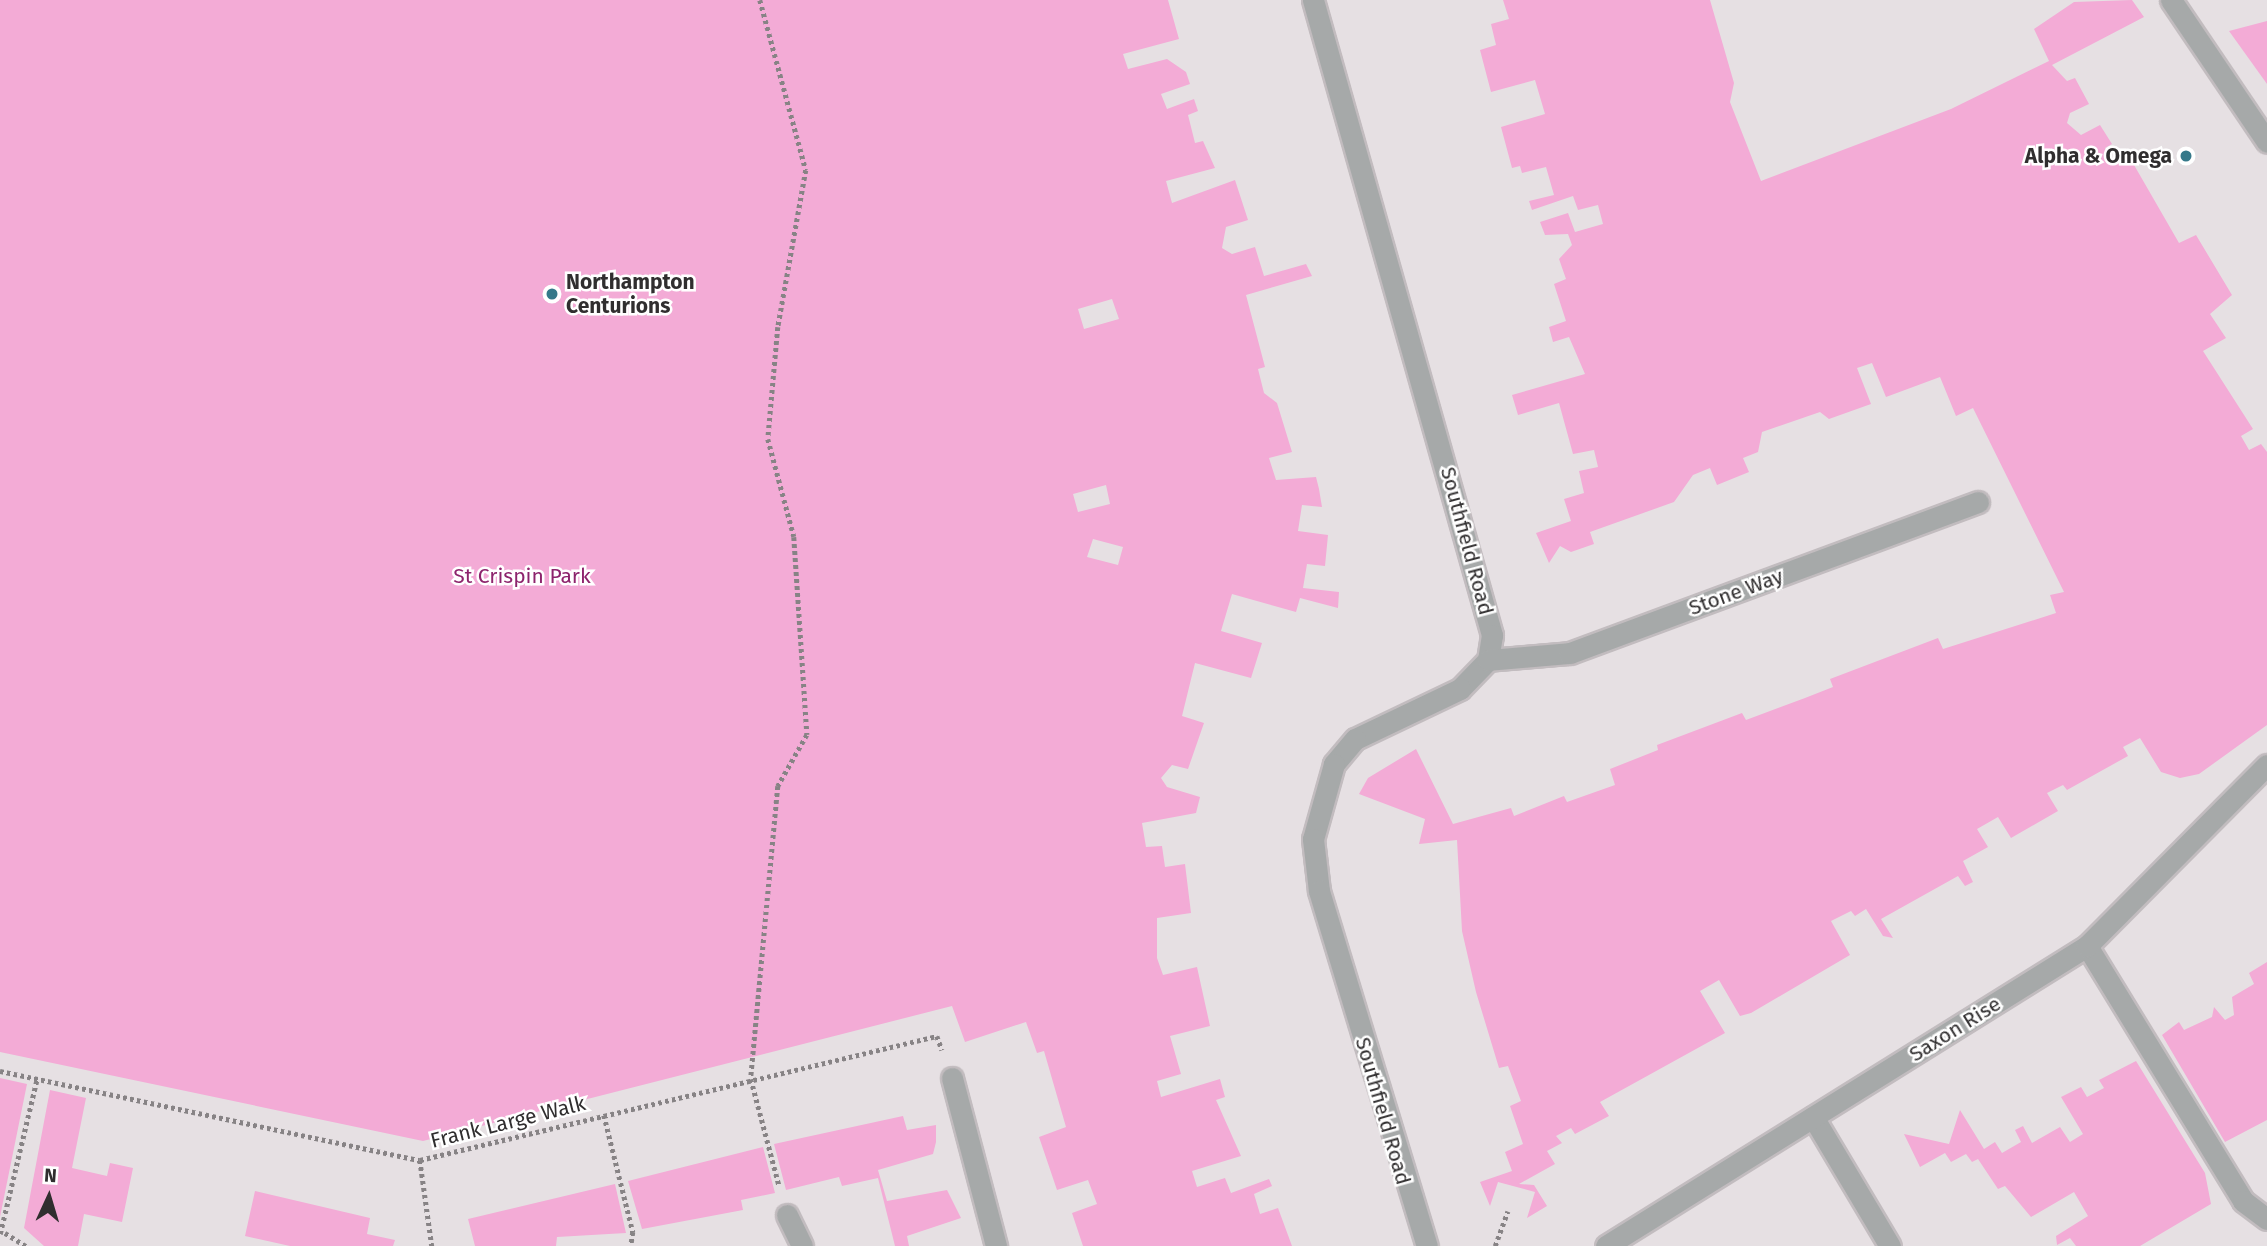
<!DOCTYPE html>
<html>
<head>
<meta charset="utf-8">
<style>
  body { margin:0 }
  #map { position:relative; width:2267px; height:1246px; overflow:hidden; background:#e6e0e3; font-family:"Fira Sans",sans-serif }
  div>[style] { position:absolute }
  .green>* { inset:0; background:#f3abd6 }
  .path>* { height:4.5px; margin-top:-2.25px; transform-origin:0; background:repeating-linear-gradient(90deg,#878385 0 3.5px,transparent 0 7px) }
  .roads { filter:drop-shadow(2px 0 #c2bcbf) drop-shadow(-2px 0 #c2bcbf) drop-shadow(0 2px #c2bcbf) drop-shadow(0 -2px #c2bcbf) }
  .minor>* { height:21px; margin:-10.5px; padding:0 10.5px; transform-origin:10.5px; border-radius:10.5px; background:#a6a9a9 }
  .dots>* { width:19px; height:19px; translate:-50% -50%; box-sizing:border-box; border:4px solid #fff; border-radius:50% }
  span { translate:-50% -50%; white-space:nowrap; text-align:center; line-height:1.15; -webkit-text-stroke:5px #fff; paint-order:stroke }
  .poi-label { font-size:21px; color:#302e2f; font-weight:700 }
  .right { translate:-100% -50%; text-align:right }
  .left { translate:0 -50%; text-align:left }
  .street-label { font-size:21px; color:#302e2f }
  .park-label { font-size:21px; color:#8d246d }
  .north { position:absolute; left:14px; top:1162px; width:70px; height:70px; -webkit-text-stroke:5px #fff; paint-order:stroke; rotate:4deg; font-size:19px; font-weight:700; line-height:28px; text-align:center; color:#302e2f }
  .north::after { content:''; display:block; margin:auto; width:24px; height:32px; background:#302e2f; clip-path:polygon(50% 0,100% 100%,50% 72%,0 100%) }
</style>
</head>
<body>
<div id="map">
  <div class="green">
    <div style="clip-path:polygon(evenodd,0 0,1168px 0,1179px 39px,1123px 54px,1128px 69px,1167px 59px,1186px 72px,1190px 84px,1161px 94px,1167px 109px,1194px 99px,1198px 111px,1188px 115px,1195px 143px,1203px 141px,1215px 168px,1166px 181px,1172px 203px,1235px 180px,1248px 220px,1226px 227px,1222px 248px,1232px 254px,1255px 247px,1264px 276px,1306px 264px,1312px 276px,1246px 295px,1265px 367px,1258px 369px,1264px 393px,1277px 403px,1292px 452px,1269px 458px,1276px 480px,1316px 477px,1319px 489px,1322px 507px,1302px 505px,1298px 531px,1328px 535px,1325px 566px,1307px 564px,1303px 588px,1339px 592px,1338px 608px,1300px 598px,1296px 612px,1232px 594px,1221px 631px,1262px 643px,1251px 678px,1195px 663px,1182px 716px,1204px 723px,1188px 769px,1172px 765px,1161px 778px,1167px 787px,1200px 797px,1196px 813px,1142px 823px,1146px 847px,1162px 846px,1165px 867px,1185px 864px,1191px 913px,1157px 918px,1157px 958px,1163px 975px,1197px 967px,1210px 1026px,1170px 1036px,1181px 1074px,1157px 1081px,1161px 1097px,1220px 1079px,1225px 1097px,1216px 1100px,1241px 1156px,1192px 1171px,1197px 1187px,1225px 1178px,1231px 1193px,1269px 1179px,1272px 1186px,1254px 1194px,1260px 1214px,1278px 1208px,1292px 1246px,1083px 1246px,1072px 1213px,1097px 1204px,1088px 1180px,1057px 1190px,1039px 1137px,1066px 1127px,1044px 1051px,1037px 1053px,1026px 1022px,965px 1042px,952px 1006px,423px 1141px,0 1052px,0 0,1112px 299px,1119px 319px,1084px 329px,1078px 309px,1112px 299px,0 0,1106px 485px,1110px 504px,1078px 512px,1073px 494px,1106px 485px,0 0,1093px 539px,1123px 547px,1118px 565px,1087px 557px,1093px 539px)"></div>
    <div style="clip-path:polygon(1503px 0,1710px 0,1734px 83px,1730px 102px,1761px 181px,1951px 109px,2049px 61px,2034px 29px,2074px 2px,2132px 0,2144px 17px,2052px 65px,2067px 81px,2075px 78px,2089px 104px,2070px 113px,2067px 123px,2081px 135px,2100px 125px,2112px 144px,2105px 148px,2113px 165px,2130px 158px,2179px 243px,2196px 235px,2232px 295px,2210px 314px,2226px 338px,2203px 351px,2253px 429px,2241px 436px,2249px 450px,2261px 444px,2267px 452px,2267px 725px,2199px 774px,2180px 778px,2161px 772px,2140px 738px,2123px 747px,2128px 756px,2067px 790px,2063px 785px,2047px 793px,2058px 811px,2011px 838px,1998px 817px,1977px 829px,1988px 847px,1963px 861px,1973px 882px,1965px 886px,1958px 876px,1881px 919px,1893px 938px,1883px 936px,1866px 909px,1855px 916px,1851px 911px,1831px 921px,1850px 955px,1751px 1013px,1740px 1016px,1719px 980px,1700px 991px,1725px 1033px,1600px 1102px,1609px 1116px,1575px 1134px,1571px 1128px,1556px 1136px,1562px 1143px,1547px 1151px,1555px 1164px,1519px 1184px,1534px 1185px,1547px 1206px,1527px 1218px,1535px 1192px,1498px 1182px,1490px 1206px,1480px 1182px,1512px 1171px,1505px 1152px,1523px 1144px,1510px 1106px,1521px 1101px,1508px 1066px,1499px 1068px,1476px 992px,1462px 931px,1457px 840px,1419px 844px,1425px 819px,1359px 794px,1368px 778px,1416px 749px,1453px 824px,1511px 808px,1514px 816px,1564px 796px,1567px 802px,1615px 785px,1610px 769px,1658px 750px,1657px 745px,1742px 713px,1746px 720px,1805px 698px,1833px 687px,1830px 679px,1938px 638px,1943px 649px,2056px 613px,2050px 595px,2064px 592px,1973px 408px,1956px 416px,1940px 377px,1886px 397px,1872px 363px,1857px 368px,1871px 404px,1829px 419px,1820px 412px,1762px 432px,1758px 452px,1743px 458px,1749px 472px,1717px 485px,1710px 468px,1693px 475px,1674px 502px,1590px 532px,1594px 544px,1571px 552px,1560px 546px,1549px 563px,1536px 533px,1571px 521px,1564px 499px,1584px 493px,1579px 471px,1598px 467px,1594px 450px,1573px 454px,1559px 403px,1518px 415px,1512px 395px,1585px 374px,1569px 337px,1553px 342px,1549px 327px,1566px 321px,1554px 284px,1566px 279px,1559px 259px,1572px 245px,1568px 234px,1545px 235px,1540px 222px,1568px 213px,1575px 232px,1603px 224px,1598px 205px,1578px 210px,1573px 196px,1532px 210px,1529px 201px,1554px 195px,1546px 167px,1522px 173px,1520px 166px,1512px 168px,1501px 127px,1545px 114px,1535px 80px,1491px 92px,1480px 50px,1496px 45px,1491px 24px,1509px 19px)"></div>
    <div style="clip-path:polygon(2267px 21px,2267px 84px,2229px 31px)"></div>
    <div style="clip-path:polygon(2267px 962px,2267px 1120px,2225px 1142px,2162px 1035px,2179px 1022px,2184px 1030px,2212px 1017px,2214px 1007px,2225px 1020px,2234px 1015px,2232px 997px,2254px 984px,2249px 973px)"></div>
    <div style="clip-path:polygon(2136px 1061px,2205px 1173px,2211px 1204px,2140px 1246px,2076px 1246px,2070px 1238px,2057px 1245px,2056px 1236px,2088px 1216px,2074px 1192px,2031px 1217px,2005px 1186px,1998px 1189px,1978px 1159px,1972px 1162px,1966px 1154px,1951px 1162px,1945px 1153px,1920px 1167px,1904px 1134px,1949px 1144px,1960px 1110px,1984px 1149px,1995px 1142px,2002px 1153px,2021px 1142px,2015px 1130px,2023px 1126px,2032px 1143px,2060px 1127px,2070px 1142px,2083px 1134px,2061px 1097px,2081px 1087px,2087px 1097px,2104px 1088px,2099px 1080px)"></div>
    <div style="clip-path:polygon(0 1078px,27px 1084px,0 1217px)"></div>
    <div style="clip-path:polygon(50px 1090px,86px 1098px,72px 1168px,107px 1176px,110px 1163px,133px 1168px,122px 1222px,84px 1214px,78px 1246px,44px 1246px,24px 1228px)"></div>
    <div style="clip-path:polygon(903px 1116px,907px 1130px,936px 1125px,936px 1142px,933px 1154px,878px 1170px,887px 1201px,947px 1190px,961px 1218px,907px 1236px,909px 1246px,895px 1246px,878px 1178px,842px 1186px,839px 1177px,786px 1190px,774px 1144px)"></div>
    <div style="clip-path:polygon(763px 1147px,775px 1193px,741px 1200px,743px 1210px,642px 1229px,628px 1181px)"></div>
    <div style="clip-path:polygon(615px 1184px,626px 1233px,557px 1237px,556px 1246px,475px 1246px,468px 1219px)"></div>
    <div style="clip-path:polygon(255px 1191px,370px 1218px,367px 1234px,395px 1240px,393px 1246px,290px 1246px,245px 1236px)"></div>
  </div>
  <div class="path">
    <div style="left:760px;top:0;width:176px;rotate:74.9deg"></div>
    <div style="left:806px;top:170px;width:159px;rotate:100.1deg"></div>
    <div style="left:778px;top:327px;width:112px;rotate:95.1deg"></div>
    <div style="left:768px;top:439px;width:101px;rotate:75.1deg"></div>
    <div style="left:794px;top:537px;width:198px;rotate:86.2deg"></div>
    <div style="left:807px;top:735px;width:59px;rotate:119.6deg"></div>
    <div style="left:778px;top:786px;width:294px;rotate:95.3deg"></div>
    <div style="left:751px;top:1079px;width:110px;rotate:75.2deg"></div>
    <div style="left:0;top:1071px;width:429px;rotate:12deg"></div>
    <div style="left:420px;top:1160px;width:532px;rotate:-13.49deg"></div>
    <div style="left:937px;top:1036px;width:15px;rotate:70deg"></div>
    <div style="left:604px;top:1115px;width:121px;rotate:76.1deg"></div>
    <div style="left:633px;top:1232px;width:14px;rotate:98deg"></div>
    <div style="left:420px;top:1160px;width:87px;rotate:82.1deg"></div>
    <div style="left:5px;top:1233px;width:25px;rotate:32deg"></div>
    <div style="left:0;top:1234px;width:159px;rotate:-76.6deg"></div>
    <div style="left:1495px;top:1246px;width:37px;rotate:-70deg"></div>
  </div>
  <div class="roads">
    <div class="minor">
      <div style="left:1313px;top:0;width:660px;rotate:74.26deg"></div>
      <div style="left:1492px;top:635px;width:25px;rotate:99deg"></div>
      <div style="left:1488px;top:660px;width:40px;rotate:134deg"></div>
      <div style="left:1460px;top:689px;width:116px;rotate:154.5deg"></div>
      <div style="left:1355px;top:739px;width:33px;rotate:130deg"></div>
      <div style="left:1334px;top:764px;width:78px;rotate:105.6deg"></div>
      <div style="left:1313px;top:839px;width:52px;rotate:83.4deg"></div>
      <div style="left:1319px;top:891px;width:371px;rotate:73.1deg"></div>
      <div style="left:2171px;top:0;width:171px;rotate:55.9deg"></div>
      <div style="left:1488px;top:660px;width:82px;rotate:-4.9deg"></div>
      <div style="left:1570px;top:653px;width:435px;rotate:-20.3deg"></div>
      <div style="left:2087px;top:946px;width:299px;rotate:58.5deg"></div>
      <div style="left:2243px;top:1201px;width:30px;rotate:37deg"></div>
      <div style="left:952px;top:1078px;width:174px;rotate:75.3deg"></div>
      <div style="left:1813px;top:1117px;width:150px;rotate:59.2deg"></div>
      <div style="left:787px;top:1215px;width:34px;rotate:64deg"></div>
      <div style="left:1606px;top:1246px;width:567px;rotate:-31.95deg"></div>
      <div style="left:2087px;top:946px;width:255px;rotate:-45.2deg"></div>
    </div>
  </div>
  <div class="dots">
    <div style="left:2186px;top:156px;background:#357889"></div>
    <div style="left:552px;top:294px;background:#357889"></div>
  </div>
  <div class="poi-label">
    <span class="right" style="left:2172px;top:156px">Alpha &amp; Omega</span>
    <span class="left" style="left:566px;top:294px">Northampton<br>Centurions</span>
  </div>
  <div class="street-label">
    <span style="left:1467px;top:541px;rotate:75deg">Southfield Road</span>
    <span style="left:1736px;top:592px;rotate:-20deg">Stone Way</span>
    <span style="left:1955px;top:1029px;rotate:-32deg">Saxon Rise</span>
    <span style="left:1383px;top:1111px;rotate:74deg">Southfield Road</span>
    <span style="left:508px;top:1122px;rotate:-14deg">Frank Large Walk</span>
  </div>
  <div class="park-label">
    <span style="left:522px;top:576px">St Crispin Park</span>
  </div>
  <div class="north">N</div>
</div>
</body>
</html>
